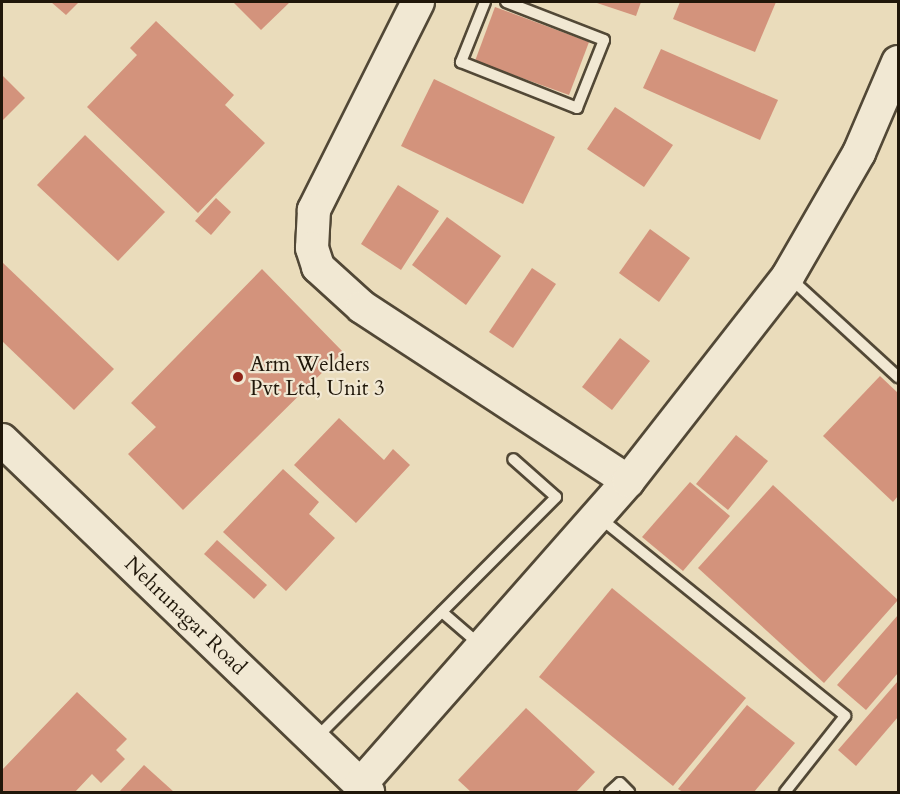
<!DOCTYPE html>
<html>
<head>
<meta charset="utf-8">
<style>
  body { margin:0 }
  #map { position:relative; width:900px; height:794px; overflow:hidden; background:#eadcbb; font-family:Cardo,serif }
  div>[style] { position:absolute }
  .building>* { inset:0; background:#d3937c }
  .roads { filter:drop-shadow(2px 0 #524836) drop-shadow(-2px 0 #524836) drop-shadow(0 2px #524836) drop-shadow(0 -2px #524836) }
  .lane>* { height:10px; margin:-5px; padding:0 5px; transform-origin:5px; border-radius:5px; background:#f1e8d3 }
  .secondary>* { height:32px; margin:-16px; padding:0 16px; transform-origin:16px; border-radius:16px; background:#f1e8d3 }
  .dots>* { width:16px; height:16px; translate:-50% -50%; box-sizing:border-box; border:3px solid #f1e8d3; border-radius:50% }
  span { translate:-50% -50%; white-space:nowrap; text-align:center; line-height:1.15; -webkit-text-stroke:4.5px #f1e8d3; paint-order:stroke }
  .poi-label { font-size:21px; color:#20170a }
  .left { translate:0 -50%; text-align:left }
  .street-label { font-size:21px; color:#20170a }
  .frame { position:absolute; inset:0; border:3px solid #20170a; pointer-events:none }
</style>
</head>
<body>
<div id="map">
  <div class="building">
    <div style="clip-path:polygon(51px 2px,79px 2px,66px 15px)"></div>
    <div style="clip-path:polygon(233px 2px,290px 2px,261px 30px)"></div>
    <div style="clip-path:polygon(594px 2px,641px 2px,636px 16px)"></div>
    <div style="clip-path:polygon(680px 2px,776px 2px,755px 52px,673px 19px)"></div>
    <div style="clip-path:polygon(495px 7px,589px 42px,569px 95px,475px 61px)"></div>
    <div style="clip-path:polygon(156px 21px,234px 95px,225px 105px,265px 143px,198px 213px,87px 107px,137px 55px,130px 48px)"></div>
    <div style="clip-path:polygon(661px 49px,778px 100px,760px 140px,643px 88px)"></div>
    <div style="clip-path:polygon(2px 75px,25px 98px,2px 121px)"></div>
    <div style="clip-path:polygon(434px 79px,555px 137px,523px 204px,401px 146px)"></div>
    <div style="clip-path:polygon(615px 107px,673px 145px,644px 187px,587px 149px)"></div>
    <div style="clip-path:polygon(85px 135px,165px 212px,118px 261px,37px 185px)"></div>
    <div style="clip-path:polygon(398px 185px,439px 211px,401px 270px,361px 244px)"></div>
    <div style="clip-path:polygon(216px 198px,231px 212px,211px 235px,195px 221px)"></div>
    <div style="clip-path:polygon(447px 217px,501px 256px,466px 305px,412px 265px)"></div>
    <div style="clip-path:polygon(650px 229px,690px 258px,659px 302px,619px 273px)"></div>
    <div style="clip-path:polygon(2px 262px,114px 369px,74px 410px,2px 341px)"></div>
    <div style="clip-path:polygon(532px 268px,556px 284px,513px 348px,489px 332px)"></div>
    <div style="clip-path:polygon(262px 269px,343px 352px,183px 510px,128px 454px,156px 427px,131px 403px)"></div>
    <div style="clip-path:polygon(620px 338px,650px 361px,612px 410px,582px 387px)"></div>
    <div style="clip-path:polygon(880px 376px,898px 393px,898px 496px,893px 502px,823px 436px)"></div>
    <div style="clip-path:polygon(339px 418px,384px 460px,393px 449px,410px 465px,356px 523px,294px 465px)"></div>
    <div style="clip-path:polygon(736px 435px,768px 461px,728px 510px,696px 484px)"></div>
    <div style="clip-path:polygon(283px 469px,319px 502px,309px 514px,335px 538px,286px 591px,223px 532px)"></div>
    <div style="clip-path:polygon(690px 482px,730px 516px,683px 571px,642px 537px)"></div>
    <div style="clip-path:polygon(773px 485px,898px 600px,824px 683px,698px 568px)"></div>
    <div style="clip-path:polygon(217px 540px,267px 585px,254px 599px,204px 554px)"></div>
    <div style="clip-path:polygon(612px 588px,746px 698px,673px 786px,539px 677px)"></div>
    <div style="clip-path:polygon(898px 615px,898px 673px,866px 710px,837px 685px)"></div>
    <div style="clip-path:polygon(898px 681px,898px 717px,856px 766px,838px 750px)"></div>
    <div style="clip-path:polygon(77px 692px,127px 739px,116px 750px,125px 759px,101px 783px,92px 774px,75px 792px,2px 792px,2px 770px)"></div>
    <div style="clip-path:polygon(747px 705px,795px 743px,754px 792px,683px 792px,678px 789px)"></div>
    <div style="clip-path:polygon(526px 708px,595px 772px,576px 792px,471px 792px,458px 780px)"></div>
    <div style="clip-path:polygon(144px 765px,174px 792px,119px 792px)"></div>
  </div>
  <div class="roads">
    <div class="lane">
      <div style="left:485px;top:2px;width:65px;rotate:111.8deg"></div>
      <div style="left:461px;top:62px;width:125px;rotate:21.6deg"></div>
      <div style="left:577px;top:108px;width:73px;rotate:-68.3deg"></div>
      <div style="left:604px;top:40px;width:105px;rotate:-158.8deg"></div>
      <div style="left:790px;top:278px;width:147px;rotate:42.5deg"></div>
      <div style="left:600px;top:518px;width:315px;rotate:38.9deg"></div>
      <div style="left:845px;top:716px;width:97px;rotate:128.3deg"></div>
      <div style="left:442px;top:612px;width:49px;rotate:40.9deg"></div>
      <div style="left:316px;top:738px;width:340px;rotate:-45.1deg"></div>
      <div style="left:556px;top:497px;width:57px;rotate:-138.5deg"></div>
      <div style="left:610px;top:792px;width:13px;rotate:-42deg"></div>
      <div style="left:620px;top:783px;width:13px;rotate:45deg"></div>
    </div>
    <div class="secondary">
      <div style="left:418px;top:2px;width:233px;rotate:116.6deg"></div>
      <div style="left:314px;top:210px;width:38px;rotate:93deg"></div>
      <div style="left:312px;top:248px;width:20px;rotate:72deg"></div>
      <div style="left:318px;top:267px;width:59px;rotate:42.3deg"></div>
      <div style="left:362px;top:307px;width:318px;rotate:33.2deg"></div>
      <div style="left:2px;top:440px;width:508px;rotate:43.88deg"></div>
      <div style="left:360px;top:785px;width:405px;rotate:-48.6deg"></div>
      <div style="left:628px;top:481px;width:260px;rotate:-52deg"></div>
      <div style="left:788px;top:276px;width:142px;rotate:-60deg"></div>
      <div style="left:859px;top:153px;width:99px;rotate:-66.8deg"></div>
    </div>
  </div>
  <div class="dots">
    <div style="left:238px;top:377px;background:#8f2418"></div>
  </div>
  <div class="poi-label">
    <span class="left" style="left:250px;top:377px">Arm Welders<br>Pvt Ltd, Unit 3</span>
  </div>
  <div class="street-label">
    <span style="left:185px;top:616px;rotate:44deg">Nehrunagar Road</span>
  </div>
  <div class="frame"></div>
</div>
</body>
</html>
